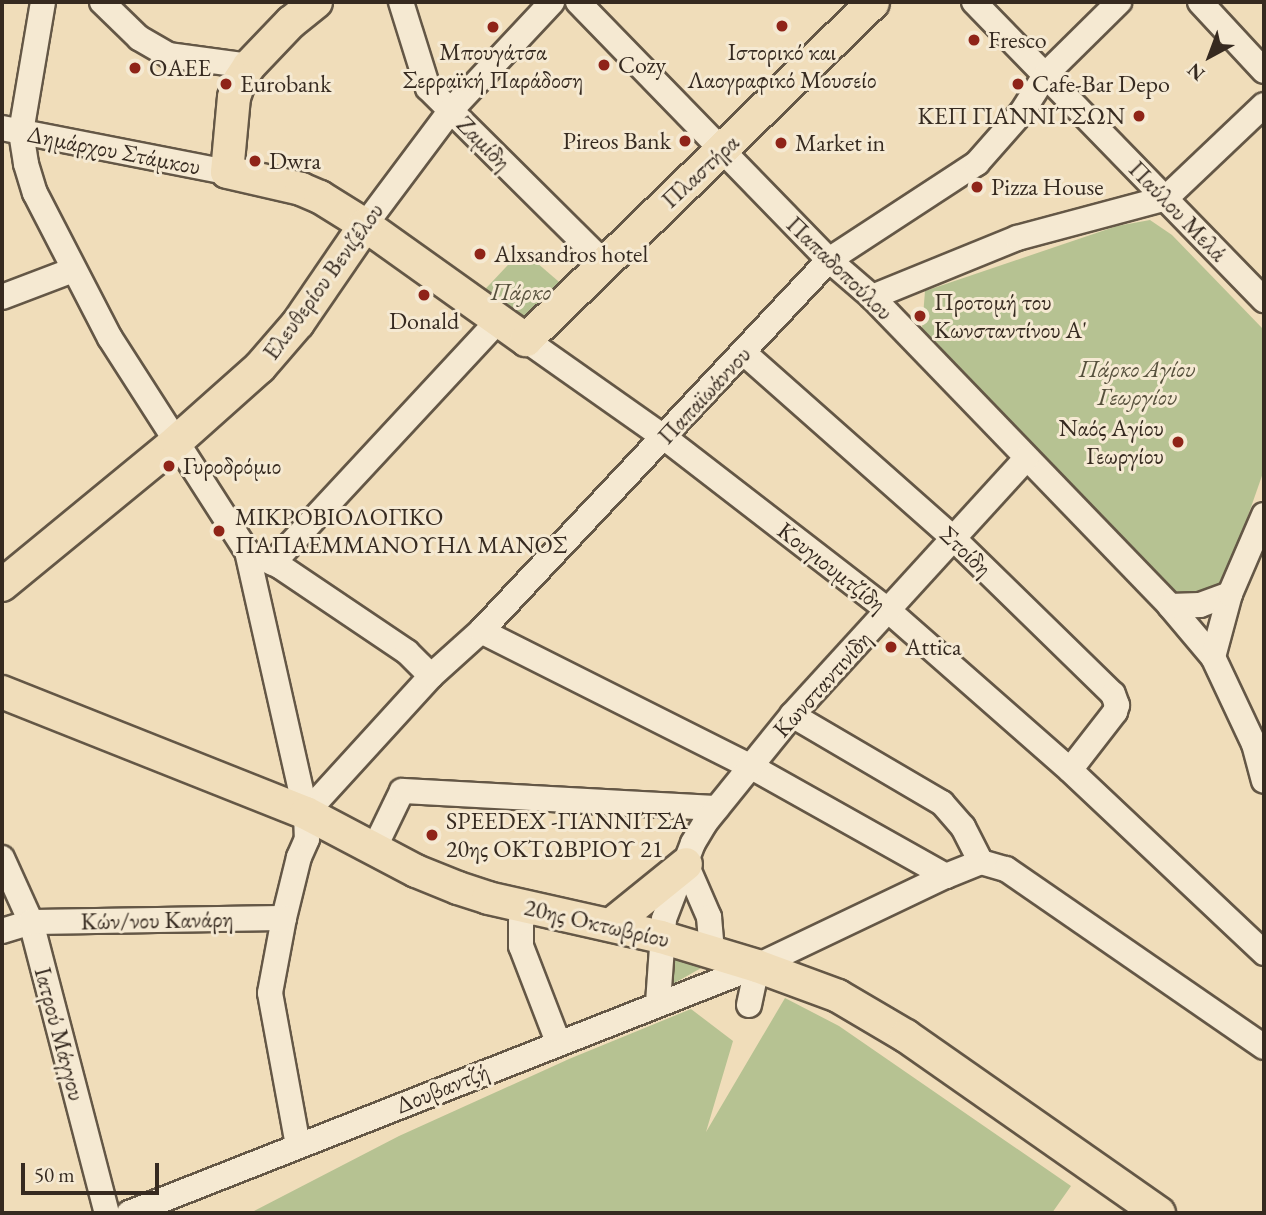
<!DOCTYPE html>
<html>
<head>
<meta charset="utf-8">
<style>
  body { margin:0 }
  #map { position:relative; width:1266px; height:1215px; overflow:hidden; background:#f0ddba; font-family:"EB Garamond",serif }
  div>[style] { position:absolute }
  .green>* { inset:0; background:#b6c292 }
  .roads { filter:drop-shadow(2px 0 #645746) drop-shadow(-2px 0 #645746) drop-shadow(0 2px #645746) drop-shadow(0 -2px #645746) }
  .minor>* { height:24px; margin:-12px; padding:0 12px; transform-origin:12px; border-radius:12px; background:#f5e9d2 }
  .major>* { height:32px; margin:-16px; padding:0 16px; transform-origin:16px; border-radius:16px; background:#f0ddba }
  .dots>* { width:19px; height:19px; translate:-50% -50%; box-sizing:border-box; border:4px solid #f5e9d2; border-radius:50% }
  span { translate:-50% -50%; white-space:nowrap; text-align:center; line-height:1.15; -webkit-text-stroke:6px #f5e9d2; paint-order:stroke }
  .poi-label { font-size:24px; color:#362a20 }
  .left { translate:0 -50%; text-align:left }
  .right { translate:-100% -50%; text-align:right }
  .street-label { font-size:24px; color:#362a20 }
  .park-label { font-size:24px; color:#56503c; font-style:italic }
  .frame { position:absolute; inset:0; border:4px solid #362a20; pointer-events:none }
  .north { position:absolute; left:1175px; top:21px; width:70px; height:70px; -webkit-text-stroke:5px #f5e9d2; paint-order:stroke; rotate:221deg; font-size:19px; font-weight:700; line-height:28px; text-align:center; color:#362a20 }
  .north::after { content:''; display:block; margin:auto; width:24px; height:32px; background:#362a20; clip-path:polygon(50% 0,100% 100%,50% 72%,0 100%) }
  .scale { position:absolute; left:21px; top:1163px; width:138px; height:32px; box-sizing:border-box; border:4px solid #362a20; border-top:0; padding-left:9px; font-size:21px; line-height:24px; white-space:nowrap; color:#362a20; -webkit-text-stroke:5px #f5e9d2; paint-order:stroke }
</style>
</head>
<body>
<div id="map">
  <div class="green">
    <div style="clip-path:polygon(1150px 220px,1172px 235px,1264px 330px,1264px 470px,1222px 590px,1168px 597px,921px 341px,925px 291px,1117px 226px)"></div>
    <div style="clip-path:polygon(522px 250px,565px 287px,518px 337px,475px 300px)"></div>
    <div style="clip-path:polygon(675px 948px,719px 958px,671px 985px)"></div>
    <div style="clip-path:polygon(785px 998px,839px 1026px,1071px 1186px,1052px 1213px,250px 1213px,399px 1136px,569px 1059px,691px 1009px,733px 1041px,706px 1132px)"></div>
  </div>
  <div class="roads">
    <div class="minor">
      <div style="left:43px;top:2px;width:132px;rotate:99.6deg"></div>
      <div style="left:21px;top:132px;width:32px;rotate:81deg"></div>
      <div style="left:26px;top:164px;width:30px;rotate:73deg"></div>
      <div style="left:35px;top:193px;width:163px;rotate:62.7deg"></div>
      <div style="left:110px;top:338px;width:253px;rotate:57.3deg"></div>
      <div style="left:247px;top:551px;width:269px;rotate:77.3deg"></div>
      <div style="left:306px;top:813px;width:26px;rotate:88deg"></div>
      <div style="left:307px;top:839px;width:20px;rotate:114deg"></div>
      <div style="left:299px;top:857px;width:63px;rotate:103.8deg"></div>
      <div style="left:284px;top:918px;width:76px;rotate:100.6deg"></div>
      <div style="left:270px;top:993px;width:155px;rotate:79.6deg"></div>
      <div style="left:102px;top:2px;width:52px;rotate:44.2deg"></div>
      <div style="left:139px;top:38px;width:34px;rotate:30deg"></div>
      <div style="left:168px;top:55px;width:82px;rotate:7.7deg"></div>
      <div style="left:401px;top:2px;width:90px;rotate:72.6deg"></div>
      <div style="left:428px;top:88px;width:247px;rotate:44.8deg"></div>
      <div style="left:578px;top:2px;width:360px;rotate:45.8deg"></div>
      <div style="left:829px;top:260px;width:57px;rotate:40.7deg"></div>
      <div style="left:872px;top:297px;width:429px;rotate:46deg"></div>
      <div style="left:1170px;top:606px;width:67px;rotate:49.9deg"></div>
      <div style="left:1213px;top:657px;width:96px;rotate:64.8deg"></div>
      <div style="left:1254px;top:744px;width:38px;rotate:75deg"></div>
      <div style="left:974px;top:2px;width:416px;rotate:45.8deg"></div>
      <div style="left:1200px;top:2px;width:94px;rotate:47.2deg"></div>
      <div style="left:2px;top:128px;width:229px;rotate:11.1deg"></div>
      <div style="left:365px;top:225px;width:144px;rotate:-53.2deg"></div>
      <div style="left:451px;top:110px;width:148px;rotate:-46.9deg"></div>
      <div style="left:2px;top:297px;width:76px;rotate:-20.8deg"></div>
      <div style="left:872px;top:297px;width:157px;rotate:-22.1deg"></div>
      <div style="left:1017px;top:238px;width:154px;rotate:-15deg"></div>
      <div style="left:1166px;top:198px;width:135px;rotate:-43.5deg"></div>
      <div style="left:526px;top:340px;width:170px;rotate:35.2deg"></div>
      <div style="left:665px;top:438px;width:283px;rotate:37.7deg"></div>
      <div style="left:889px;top:611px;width:241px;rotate:41.3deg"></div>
      <div style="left:1070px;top:770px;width:267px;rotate:43.3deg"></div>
      <div style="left:744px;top:353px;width:279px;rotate:41.5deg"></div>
      <div style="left:953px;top:538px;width:223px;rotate:44.3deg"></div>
      <div style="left:1113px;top:694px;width:12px;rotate:70deg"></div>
      <div style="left:1117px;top:705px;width:7px;rotate:106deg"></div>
      <div style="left:1115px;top:712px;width:73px;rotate:127.8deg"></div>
      <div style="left:260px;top:557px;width:23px;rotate:25deg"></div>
      <div style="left:281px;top:567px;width:152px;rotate:34deg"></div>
      <div style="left:407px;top:652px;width:34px;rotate:45deg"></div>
      <div style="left:273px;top:563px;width:330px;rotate:-47.1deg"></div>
      <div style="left:1170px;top:606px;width:30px;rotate:-2deg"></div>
      <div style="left:1200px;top:605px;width:32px;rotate:-20deg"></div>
      <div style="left:481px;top:631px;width:301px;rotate:26.7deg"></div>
      <div style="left:750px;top:766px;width:225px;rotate:29.3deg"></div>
      <div style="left:1213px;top:657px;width:65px;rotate:-74.9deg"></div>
      <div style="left:1230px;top:594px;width:86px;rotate:-66.7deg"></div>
      <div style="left:792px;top:715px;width:174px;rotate:30.4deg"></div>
      <div style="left:942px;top:803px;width:32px;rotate:49deg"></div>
      <div style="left:963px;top:827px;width:39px;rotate:63deg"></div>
      <div style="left:306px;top:813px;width:185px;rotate:-47.6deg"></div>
      <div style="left:431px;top:676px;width:67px;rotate:-42deg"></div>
      <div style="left:481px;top:631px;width:509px;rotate:-46.83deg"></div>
      <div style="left:829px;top:260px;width:177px;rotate:-33.2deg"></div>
      <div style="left:977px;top:163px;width:68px;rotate:-48.6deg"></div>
      <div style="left:1022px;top:112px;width:45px;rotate:-57.7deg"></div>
      <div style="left:1046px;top:74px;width:103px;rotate:-44.6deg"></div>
      <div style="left:374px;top:849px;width:64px;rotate:-64.2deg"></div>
      <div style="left:402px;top:791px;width:315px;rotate:3.1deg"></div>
      <div style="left:2px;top:858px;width:70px;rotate:65.6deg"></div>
      <div style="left:31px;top:922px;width:301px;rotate:75.4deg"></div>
      <div style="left:686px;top:864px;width:58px;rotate:66.5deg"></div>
      <div style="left:709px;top:917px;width:36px;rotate:85deg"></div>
      <div style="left:530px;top:907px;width:17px;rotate:121deg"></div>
      <div style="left:521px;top:922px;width:24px;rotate:90deg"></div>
      <div style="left:521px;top:946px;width:103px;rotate:68.9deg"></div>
      <div style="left:2px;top:931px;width:30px;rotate:-17deg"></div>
      <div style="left:31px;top:922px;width:253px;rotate:-0.9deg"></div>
      <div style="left:658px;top:1003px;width:84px;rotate:-85.9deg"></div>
      <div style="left:664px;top:919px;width:81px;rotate:-69.1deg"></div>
      <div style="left:693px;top:843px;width:23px;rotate:-59deg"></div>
      <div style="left:705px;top:823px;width:139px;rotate:-51.1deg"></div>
      <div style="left:792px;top:715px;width:347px;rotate:-47.6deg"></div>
      <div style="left:749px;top:1005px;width:40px;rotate:-78deg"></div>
      <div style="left:129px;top:1213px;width:675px;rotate:-21.47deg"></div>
      <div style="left:757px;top:966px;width:209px;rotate:-25.5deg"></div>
      <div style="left:946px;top:876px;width:38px;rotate:-22deg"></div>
      <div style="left:981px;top:862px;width:26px;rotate:16deg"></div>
      <div style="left:1006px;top:869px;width:313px;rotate:34.6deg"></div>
    </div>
    <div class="major">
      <div style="left:316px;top:2px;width:32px;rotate:141deg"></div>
      <div style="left:291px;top:22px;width:61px;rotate:133.7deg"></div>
      <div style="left:249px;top:66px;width:17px;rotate:123deg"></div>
      <div style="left:240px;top:80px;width:18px;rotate:109deg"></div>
      <div style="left:234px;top:97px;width:75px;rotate:95.3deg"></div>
      <div style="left:227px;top:172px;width:76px;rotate:12.9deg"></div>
      <div style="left:301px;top:189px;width:21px;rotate:23deg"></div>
      <div style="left:320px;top:197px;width:53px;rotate:31.9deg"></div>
      <div style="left:365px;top:225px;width:198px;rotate:35.5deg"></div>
      <div style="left:526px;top:340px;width:484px;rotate:-44.2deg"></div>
      <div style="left:2px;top:585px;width:227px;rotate:-39.4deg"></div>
      <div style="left:177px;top:441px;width:111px;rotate:-41.7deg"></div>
      <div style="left:260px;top:367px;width:58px;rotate:-49.2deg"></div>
      <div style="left:298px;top:323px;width:119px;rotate:-55.6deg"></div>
      <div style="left:2px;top:692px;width:327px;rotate:21.7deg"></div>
      <div style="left:306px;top:813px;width:124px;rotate:27.8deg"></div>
      <div style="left:416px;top:871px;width:45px;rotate:22deg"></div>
      <div style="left:458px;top:888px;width:32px;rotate:18deg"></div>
      <div style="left:488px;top:898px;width:177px;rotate:12.7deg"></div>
      <div style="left:661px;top:937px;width:100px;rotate:16.8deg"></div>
      <div style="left:757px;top:966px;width:86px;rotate:20.3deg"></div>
      <div style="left:838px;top:996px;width:79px;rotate:30.5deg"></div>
      <div style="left:906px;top:1036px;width:309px;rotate:35deg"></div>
      <div style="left:612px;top:924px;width:95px;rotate:-39deg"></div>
    </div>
  </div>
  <div class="dots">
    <div style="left:782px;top:26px;background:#8f2418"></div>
    <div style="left:493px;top:27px;background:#8f2418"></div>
    <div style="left:974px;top:40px;background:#8f2418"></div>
    <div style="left:604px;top:65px;background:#8f2418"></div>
    <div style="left:135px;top:68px;background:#8f2418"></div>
    <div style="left:226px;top:84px;background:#8f2418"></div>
    <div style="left:1018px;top:84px;background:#8f2418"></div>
    <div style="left:1139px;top:116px;background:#8f2418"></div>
    <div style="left:685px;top:141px;background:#8f2418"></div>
    <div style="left:781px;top:143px;background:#8f2418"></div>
    <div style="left:255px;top:161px;background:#8f2418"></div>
    <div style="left:977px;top:187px;background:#8f2418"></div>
    <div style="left:480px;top:254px;background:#8f2418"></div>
    <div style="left:424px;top:295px;background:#8f2418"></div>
    <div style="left:920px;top:316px;background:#8f2418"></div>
    <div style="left:1178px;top:442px;background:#8f2418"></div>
    <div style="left:169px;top:466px;background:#8f2418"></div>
    <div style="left:219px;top:531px;background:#8f2418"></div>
    <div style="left:891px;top:647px;background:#8f2418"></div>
    <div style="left:432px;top:835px;background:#8f2418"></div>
  </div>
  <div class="poi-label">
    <span class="left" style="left:988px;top:40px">Fresco</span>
    <span style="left:493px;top:66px">Μπουγάτσα<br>Σερραϊκή Παράδοση</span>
    <span style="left:782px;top:66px">Ιστορικό και<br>Λαογραφικό Μουσείο</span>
    <span class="left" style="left:618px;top:65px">Cozy</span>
    <span class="left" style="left:149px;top:68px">ΟΑΕΕ</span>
    <span class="left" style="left:240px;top:84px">Eurobank</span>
    <span class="left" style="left:1032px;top:84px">Cafe-Bar Depo</span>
    <span class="right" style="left:1125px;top:116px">ΚΕΠ ΓΙΑΝΝΙΤΣΩΝ</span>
    <span class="right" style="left:671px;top:141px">Pireos Bank</span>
    <span class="left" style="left:795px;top:143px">Market in</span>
    <span class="left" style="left:269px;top:161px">Dwra</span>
    <span class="left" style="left:991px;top:187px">Pizza House</span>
    <span class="left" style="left:494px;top:254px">Alxsandros hotel</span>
    <span class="left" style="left:934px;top:316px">Προτομή του<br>Κωνσταντίνου Α'</span>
    <span style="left:424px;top:321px">Donald</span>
    <span class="right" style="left:1164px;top:442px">Ναός Αγίου<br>Γεωργίου</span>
    <span class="left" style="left:183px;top:466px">Γυροδρόμιο</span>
    <span class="left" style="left:235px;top:531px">ΜΙΚΡΟΒΙΟΛΟΓΙΚΟ<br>ΠΑΠΑΕΜΜΑΝΟΥΗΛ ΜΑΝΟΣ</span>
    <span class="left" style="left:905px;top:647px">Attica</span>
    <span class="left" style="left:446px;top:835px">SPEEDEX -ΓΙΑΝΝΙΤΣΑ<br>20ης ΟΚΤΩΒΡΙΟΥ 21</span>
  </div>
  <div class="street-label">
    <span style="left:484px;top:143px;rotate:45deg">Ζαμίδη</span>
    <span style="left:114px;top:150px;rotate:11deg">Δημάρχου Στάμκου</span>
    <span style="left:700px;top:171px;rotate:-43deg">Πλαστήρα</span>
    <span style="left:1178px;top:211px;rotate:46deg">Παύλου Μελά</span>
    <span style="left:840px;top:268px;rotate:44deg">Παπαδοπούλου</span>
    <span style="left:323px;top:281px;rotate:-54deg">Ελευθερίου Βενιζέλου</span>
    <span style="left:704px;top:395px;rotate:-47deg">Παπαϊωάννου</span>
    <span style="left:966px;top:551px;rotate:43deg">Στοίδη</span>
    <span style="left:832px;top:567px;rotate:38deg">Κουγιουμτζίδη</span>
    <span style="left:822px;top:684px;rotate:-48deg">Κωνσταντινίδη</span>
    <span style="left:157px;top:920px;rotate:-1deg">Κών/νου Κανάρη</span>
    <span style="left:597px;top:923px;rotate:13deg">20ης Οκτωβρίου</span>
    <span style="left:60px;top:1034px;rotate:75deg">Ιατρού Μάγγου</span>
    <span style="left:442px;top:1088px;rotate:-22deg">Δουβαντζή</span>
  </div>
  <div class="park-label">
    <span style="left:521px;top:292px">Πάρκο</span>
    <span style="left:1137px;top:383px">Πάρκο Αγίου<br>Γεωργίου</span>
  </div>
  <div class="frame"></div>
  <div class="north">N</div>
  <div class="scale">50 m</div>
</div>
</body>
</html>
